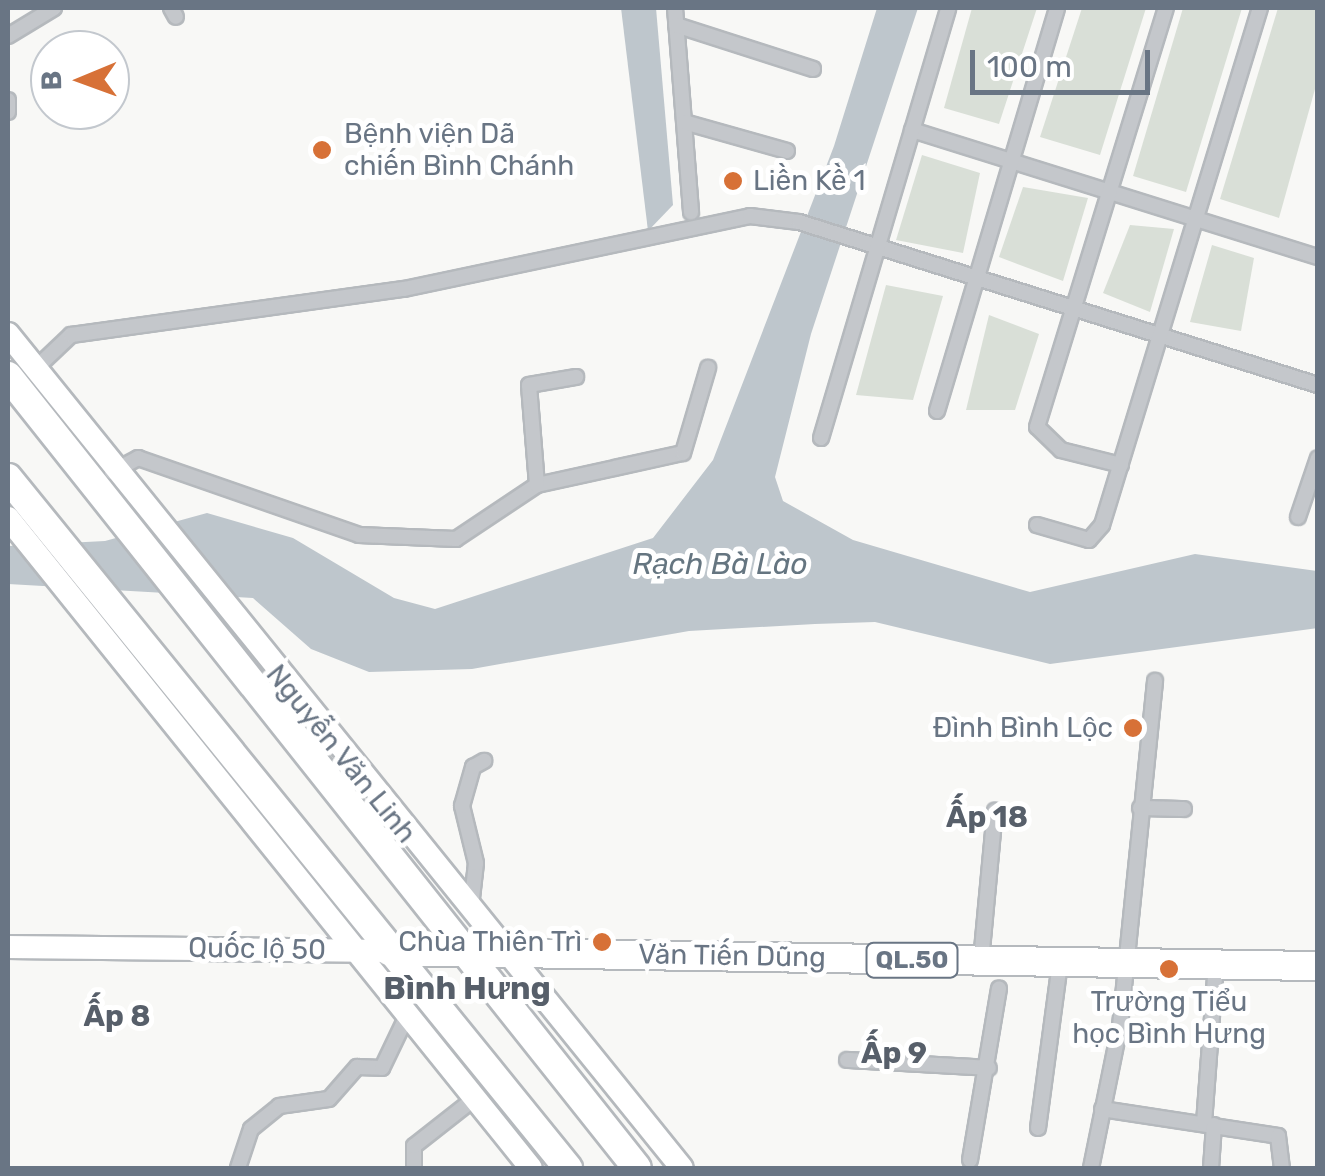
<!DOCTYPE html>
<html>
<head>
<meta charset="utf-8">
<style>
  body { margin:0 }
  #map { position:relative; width:1325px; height:1176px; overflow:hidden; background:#f8f8f6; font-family:Rubik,sans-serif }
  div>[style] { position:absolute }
  .green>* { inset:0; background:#d9dfd7 }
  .water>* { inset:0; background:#bec6cc }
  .roads { filter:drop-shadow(2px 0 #b5b9bd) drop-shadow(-2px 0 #b5b9bd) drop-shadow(0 2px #b5b9bd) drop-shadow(0 -2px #b5b9bd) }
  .street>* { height:14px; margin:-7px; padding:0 7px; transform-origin:7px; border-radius:7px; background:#c4c7cb }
  .primary>* { height:22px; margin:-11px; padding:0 11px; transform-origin:11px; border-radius:11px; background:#fff }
  .highway>* { height:28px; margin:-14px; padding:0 14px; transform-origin:14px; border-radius:14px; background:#fff }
  .dots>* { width:28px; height:28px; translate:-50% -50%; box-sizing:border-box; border:5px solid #fff; border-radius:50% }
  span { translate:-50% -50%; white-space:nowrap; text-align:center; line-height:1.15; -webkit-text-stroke:10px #fff; paint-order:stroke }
  .shield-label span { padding:2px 8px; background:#fff; border:2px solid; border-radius:8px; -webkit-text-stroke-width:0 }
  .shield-label { font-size:25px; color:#697584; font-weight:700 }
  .poi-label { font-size:28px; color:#697584 }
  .left { translate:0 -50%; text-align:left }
  .right { translate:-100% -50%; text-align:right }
  .street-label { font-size:28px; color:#697584 }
  .water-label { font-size:30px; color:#657580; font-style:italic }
  .neighbourhood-label { font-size:30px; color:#575f6a; font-weight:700 }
  .quarter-label { font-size:32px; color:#575f6a; font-weight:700 }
  .frame { position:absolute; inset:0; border:10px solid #697584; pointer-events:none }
  .north { position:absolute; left:30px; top:30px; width:100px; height:100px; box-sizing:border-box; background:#fff; border:2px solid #c3c8ce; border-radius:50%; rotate:269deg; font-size:28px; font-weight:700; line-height:40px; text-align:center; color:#697584 }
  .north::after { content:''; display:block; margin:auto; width:35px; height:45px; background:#d77137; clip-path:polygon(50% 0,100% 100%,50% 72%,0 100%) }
  .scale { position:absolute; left:970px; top:50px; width:180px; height:45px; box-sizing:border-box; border:5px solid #697584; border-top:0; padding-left:12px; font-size:30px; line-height:35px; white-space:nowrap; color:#697584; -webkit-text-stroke:8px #fff; paint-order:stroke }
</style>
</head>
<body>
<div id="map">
  <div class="green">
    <div style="clip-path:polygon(972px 8px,1037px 8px,999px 124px,944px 108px)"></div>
    <div style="clip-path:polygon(1082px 8px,1146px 8px,1100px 155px,1040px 137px)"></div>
    <div style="clip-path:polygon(1183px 8px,1242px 8px,1186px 192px,1133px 176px)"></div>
    <div style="clip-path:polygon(1278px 8px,1318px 8px,1317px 82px,1279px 218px,1220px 199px)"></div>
    <div style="clip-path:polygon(922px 155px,980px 173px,963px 253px,896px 240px)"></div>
    <div style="clip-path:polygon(1023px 187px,1088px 198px,1063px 281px,999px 257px)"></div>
    <div style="clip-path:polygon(1130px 225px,1174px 229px,1150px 312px,1103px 293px)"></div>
    <div style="clip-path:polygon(1212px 245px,1254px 258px,1241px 331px,1190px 322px)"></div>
    <div style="clip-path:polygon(886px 285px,943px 296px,913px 400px,856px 395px)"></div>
    <div style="clip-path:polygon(989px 315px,1039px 334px,1015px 410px,966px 410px)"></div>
  </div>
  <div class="water">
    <div style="clip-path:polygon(621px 8px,656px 8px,673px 205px,648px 231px)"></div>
    <div style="clip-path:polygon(877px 8px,918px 8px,811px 334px,775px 477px,783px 501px,853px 540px,1030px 592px,1195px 554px,1317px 571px,1318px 628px,1050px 664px,875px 622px,815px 624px,689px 631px,472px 669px,369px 672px,311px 649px,253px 598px,8px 584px,8px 546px,105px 541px,207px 513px,293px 538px,394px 598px,435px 609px,653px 538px,713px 460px,834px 146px)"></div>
  </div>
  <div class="roads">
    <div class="street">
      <div style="left:171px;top:8px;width:10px;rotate:61deg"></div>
      <div style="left:675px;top:8px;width:205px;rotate:85.5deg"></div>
      <div style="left:676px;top:25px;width:144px;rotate:17.8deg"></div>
      <div style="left:8px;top:36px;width:54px;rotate:-31.3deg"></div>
      <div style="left:8px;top:100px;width:12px;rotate:90deg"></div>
      <div style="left:684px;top:122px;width:107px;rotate:15.7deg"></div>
      <div style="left:912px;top:130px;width:425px;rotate:17.4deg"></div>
      <div style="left:34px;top:370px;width:51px;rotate:-43.4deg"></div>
      <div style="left:71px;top:335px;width:336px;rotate:-7.9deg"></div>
      <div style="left:404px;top:289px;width:354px;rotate:-11.9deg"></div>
      <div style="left:750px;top:216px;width:49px;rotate:7deg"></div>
      <div style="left:799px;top:222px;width:544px;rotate:17.44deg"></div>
      <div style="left:937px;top:411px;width:420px;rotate:-73.4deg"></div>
      <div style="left:821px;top:438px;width:448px;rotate:-73.5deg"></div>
      <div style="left:1121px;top:465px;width:62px;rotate:-166deg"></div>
      <div style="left:1061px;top:450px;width:33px;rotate:-136deg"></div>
      <div style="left:1037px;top:427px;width:438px;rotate:-72.9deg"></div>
      <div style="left:112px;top:472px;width:30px;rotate:-28deg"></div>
      <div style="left:138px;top:458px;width:234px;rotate:19.2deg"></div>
      <div style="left:359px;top:535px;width:97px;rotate:2.4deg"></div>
      <div style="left:456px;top:539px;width:97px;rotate:-33.7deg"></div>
      <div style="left:537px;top:485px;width:149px;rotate:-12.4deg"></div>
      <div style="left:683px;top:453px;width:89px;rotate:-73.6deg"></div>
      <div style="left:537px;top:485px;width:100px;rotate:-94.6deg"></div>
      <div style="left:529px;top:385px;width:48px;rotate:-9.7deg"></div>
      <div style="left:1298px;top:517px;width:62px;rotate:-71.3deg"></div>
      <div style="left:1037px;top:525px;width:54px;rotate:16.1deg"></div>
      <div style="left:1089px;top:540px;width:20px;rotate:-49deg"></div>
      <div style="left:1102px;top:525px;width:541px;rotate:-73.01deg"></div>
      <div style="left:1140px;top:808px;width:44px;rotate:1.3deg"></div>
      <div style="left:471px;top:907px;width:44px;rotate:-83.5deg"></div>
      <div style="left:476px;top:863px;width:59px;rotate:-103.8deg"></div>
      <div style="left:462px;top:806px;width:41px;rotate:-74.2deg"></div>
      <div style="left:473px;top:767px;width:13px;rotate:-29deg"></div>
      <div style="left:981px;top:961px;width:151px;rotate:-84.7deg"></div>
      <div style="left:847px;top:1060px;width:142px;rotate:3.2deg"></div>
      <div style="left:1102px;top:1109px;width:178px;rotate:8.7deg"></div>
      <div style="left:1278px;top:1136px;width:32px;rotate:83deg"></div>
      <div style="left:1204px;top:1123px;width:159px;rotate:-85.7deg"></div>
      <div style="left:1038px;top:1128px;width:166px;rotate:-82.4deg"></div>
      <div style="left:970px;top:1160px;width:174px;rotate:-80.4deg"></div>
      <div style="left:238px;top:1168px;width:41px;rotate:-71.6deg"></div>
      <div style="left:251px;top:1129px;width:36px;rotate:-39deg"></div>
      <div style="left:279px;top:1106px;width:50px;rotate:-8deg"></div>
      <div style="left:329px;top:1099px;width:43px;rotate:-48.8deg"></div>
      <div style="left:357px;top:1067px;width:25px;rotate:2deg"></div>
      <div style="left:382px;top:1068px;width:55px;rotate:-64.4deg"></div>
      <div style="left:414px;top:1168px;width:22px;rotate:-90deg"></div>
      <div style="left:414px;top:1146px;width:76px;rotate:-38.1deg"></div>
      <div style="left:1091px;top:1168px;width:145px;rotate:-78.5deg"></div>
      <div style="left:1120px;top:1026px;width:347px;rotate:-84.2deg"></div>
      <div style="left:1211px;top:1168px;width:43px;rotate:-86deg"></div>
    </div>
    <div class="primary">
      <div style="left:8px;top:334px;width:1072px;rotate:51.06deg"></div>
      <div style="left:8px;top:518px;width:834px;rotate:51.18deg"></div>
      <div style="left:8px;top:947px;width:381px;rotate:0.6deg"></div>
    </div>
    <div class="highway">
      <div style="left:8px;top:376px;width:1011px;rotate:51.54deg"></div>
      <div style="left:8px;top:478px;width:889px;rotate:50.94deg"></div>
      <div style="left:389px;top:951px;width:929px;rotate:0.93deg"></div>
    </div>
  </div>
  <div class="dots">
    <div style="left:322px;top:150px;background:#d77137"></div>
    <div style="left:733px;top:181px;background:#d77137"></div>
    <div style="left:1133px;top:728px;background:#d77137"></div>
    <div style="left:602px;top:942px;background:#d77137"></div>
    <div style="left:1169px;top:969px;background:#d77137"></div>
  </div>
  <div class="shield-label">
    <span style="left:912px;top:960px">QL.50</span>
  </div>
  <div class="poi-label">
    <span class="left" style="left:344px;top:150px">Bệnh viện Dã<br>chiến Bình Chánh</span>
    <span class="left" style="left:753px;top:181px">Liền Kề 1</span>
    <span class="right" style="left:1113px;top:728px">Đình Bình Lộc</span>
    <span class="right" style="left:582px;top:942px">Chùa Thiên Trì</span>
    <span style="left:1169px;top:1018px">Trường Tiểu<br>học Bình Hưng</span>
  </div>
  <div class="street-label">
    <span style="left:341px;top:754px;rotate:51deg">Nguyễn Văn Linh</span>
    <span style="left:257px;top:949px;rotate:1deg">Quốc lộ 50</span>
    <span style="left:732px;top:956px;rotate:1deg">Văn Tiến Dũng</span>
  </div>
  <div class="water-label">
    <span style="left:720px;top:564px">Rạch Bà Lào</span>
  </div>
  <div class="neighbourhood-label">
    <span style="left:987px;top:817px">Ấp 18</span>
    <span style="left:117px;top:1016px">Ấp 8</span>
    <span style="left:894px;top:1053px">Ấp 9</span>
  </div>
  <div class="quarter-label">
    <span style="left:467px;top:988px">Bình Hưng</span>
  </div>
  <div class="frame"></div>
  <div class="north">B</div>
  <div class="scale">100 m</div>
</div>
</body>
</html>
